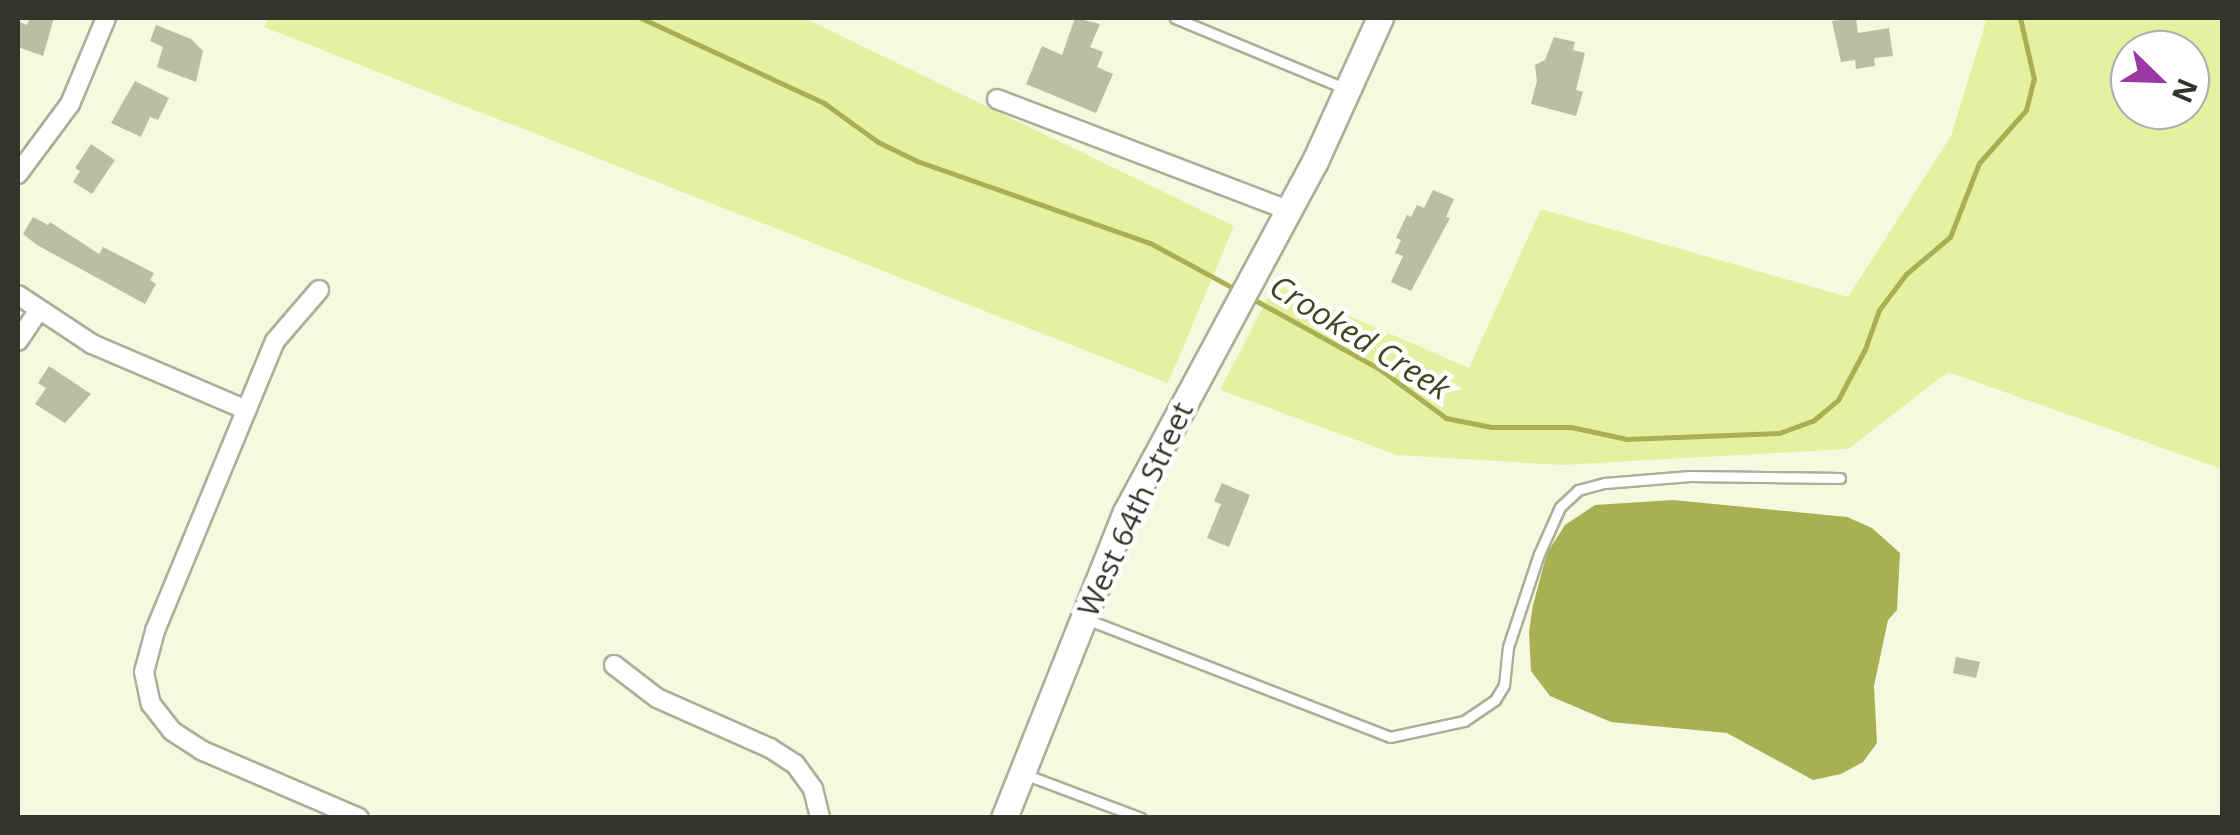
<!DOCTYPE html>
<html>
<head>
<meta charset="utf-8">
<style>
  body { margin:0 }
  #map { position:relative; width:2240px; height:835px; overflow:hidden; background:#f5f9e0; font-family:"Open Sans",sans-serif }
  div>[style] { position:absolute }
  .green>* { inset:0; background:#e6f0a1 }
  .water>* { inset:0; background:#a7b153 }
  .stream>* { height:5px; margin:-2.5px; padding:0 2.5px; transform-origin:2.5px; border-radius:2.5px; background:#a7b153 }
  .building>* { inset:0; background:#babea5 }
  .roads { filter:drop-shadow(2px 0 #abaf97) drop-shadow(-2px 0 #abaf97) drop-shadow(0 2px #abaf97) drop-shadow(0 -2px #abaf97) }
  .lane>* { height:9px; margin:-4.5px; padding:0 4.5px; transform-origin:4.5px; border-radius:4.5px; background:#fff }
  .street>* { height:18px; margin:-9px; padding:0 9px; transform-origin:9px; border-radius:9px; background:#fff }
  .secondary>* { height:25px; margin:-12.5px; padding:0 12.5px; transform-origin:12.5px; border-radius:12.5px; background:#fff }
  span { translate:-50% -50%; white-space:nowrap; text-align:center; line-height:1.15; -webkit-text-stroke:9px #fff; paint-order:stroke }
  .street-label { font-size:30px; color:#33342b }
  .water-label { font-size:32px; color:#42461e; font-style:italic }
  .frame { position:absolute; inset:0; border:20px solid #33342b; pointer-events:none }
  .north { position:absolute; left:2110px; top:30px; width:100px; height:100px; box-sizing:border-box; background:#fff; border:2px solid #adaeaa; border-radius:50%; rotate:113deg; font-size:28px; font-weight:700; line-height:40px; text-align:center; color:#33342b }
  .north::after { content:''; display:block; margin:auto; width:35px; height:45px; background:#9838a0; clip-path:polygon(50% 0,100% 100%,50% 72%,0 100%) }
</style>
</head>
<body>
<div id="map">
  <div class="green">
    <div style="clip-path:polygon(268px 18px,804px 18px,1234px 226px,1168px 383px,264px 27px)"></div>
    <div style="clip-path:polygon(evenodd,1987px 18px,2222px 18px,2222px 469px,1948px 372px,1848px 449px,1562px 465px,1397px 455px,1220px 390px,1275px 284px,1469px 368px,1541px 209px,1848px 297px,1951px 136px,1987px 18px,2130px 50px,2190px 50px,2190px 110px,2130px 110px,2130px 50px)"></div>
  </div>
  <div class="water">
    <div style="clip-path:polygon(1673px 500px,1847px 517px,1872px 528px,1900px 553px,1897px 610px,1888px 620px,1874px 686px,1877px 743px,1863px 762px,1841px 774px,1813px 780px,1727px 733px,1611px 722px,1550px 696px,1531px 671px,1529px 632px,1533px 605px,1547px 553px,1565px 525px,1595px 505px)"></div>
  </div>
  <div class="stream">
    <div style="left:641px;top:18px;width:202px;rotate:24.9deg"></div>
    <div style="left:824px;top:103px;width:67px;rotate:35.8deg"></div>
    <div style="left:878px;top:142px;width:43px;rotate:26deg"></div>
    <div style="left:917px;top:161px;width:247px;rotate:19.4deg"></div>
    <div style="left:1150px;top:243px;width:99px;rotate:28.4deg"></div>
    <div style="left:1251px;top:298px;width:145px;rotate:28.9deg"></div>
    <div style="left:1378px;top:368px;width:84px;rotate:36.3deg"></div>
    <div style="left:1446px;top:418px;width:46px;rotate:11.3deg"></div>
    <div style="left:1491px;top:427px;width:80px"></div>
    <div style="left:1571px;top:427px;width:57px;rotate:12.1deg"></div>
    <div style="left:1627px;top:439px;width:152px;rotate:-2.3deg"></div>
    <div style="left:1779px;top:433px;width:37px;rotate:-20deg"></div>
    <div style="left:1814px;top:420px;width:31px;rotate:-40deg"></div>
    <div style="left:1838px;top:400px;width:58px;rotate:-62.1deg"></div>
    <div style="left:1865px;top:349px;width:41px;rotate:-70.3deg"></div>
    <div style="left:1879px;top:310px;width:45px;rotate:-53.1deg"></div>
    <div style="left:1906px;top:274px;width:57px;rotate:-40.1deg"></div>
    <div style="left:1950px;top:237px;width:79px;rotate:-68.6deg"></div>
    <div style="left:1979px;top:163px;width:71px;rotate:-48.4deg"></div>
    <div style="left:2026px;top:110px;width:32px;rotate:-76deg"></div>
    <div style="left:2034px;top:79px;width:63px;rotate:-102.9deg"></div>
  </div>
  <div class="building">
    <div style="clip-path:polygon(30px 18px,54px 18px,43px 56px,18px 47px,18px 21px,27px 25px)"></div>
    <div style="clip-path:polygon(1075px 18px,1100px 24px,1090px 47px,1103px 52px,1097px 67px,1113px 74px,1096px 113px,1026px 84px,1042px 46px,1062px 55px)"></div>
    <div style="clip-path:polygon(1856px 18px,1858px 33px,1889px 28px,1893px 56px,1874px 58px,1875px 66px,1856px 69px,1855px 60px,1841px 62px,1832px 21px)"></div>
    <div style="clip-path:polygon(156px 25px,191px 39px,203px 51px,196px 82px,157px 67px,163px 47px,150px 41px)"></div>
    <div style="clip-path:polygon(1554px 37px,1575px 42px,1573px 50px,1585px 53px,1576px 90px,1583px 92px,1576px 116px,1531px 104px,1537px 81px,1535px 65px,1545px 60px)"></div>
    <div style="clip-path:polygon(135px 81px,169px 98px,158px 120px,150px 117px,141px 137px,111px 123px)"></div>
    <div style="clip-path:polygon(91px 144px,115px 160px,92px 194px,73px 182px,80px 171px,75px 168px)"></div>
    <div style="clip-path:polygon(1433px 190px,1454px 199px,1446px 217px,1450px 218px,1411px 291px,1391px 282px,1403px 256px,1395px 253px,1401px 240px,1396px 238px,1407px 215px,1411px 217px,1417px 205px,1424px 208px)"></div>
    <div style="clip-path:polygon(33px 217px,48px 225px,50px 222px,99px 254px,103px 247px,154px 273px,150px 280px,156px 284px,145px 304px,37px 245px,23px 234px)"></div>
    <div style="clip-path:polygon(49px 366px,91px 394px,65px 423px,35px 404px,46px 388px,38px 383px)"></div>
    <div style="clip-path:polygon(1222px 483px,1250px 495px,1229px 547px,1207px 538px,1221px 504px,1214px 501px)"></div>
    <div style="clip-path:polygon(1956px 657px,1980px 662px,1976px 678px,1953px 673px)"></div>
  </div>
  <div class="roads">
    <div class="lane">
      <div style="left:1175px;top:18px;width:185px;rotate:22.5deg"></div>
      <div style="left:1086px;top:619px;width:326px;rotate:21.2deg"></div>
      <div style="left:1390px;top:737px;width:76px;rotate:-12.2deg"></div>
      <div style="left:1464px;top:721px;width:37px;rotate:-34deg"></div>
      <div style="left:1495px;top:700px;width:17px;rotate:-59deg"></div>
      <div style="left:1504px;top:685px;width:38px;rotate:-84deg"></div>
      <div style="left:1508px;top:647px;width:98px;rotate:-71.6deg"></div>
      <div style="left:1539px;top:554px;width:51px;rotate:-65.9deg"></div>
      <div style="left:1560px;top:507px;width:25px;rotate:-43deg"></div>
      <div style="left:1578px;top:490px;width:28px;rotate:-15deg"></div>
      <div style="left:1605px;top:483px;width:85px;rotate:-4.7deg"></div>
      <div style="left:1690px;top:476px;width:150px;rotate:0.8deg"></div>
      <div style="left:1024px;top:774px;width:125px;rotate:20.6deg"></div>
    </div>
    <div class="street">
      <div style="left:997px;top:99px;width:311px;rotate:20.9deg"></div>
      <div style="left:18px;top:174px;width:87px;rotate:-53.4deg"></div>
      <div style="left:70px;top:104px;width:93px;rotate:-67.3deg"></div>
      <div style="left:319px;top:290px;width:67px;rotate:130.8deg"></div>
      <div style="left:275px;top:341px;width:314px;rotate:112.5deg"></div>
      <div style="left:155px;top:631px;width:42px;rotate:105deg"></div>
      <div style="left:144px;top:672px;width:33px;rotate:78deg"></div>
      <div style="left:151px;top:704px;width:34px;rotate:52deg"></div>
      <div style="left:172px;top:731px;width:35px;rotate:33deg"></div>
      <div style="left:201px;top:750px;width:172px;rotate:23.3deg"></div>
      <div style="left:18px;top:295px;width:89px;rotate:33.5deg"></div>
      <div style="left:92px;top:344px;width:168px;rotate:23.1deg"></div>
      <div style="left:18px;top:341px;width:36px;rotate:-56deg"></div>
      <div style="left:614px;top:665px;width:54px;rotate:37.5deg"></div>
      <div style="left:657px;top:698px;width:124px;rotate:23.9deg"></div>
      <div style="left:770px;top:748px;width:30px;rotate:33deg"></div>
      <div style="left:795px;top:764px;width:31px;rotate:54deg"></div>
      <div style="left:813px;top:789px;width:30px;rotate:76deg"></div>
    </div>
    <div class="secondary">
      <div style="left:1004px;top:818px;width:329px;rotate:-68.3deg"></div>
      <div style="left:1126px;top:512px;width:399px;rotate:-61.7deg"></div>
      <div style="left:1315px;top:161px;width:157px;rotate:-65.6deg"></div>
    </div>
  </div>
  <div class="street-label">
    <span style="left:1135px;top:509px;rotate:-65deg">West 64th Street</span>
  </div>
  <div class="water-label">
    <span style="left:1360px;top:337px;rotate:32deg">Crooked Creek</span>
  </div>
  <div class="frame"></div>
  <div class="north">N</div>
</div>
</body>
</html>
